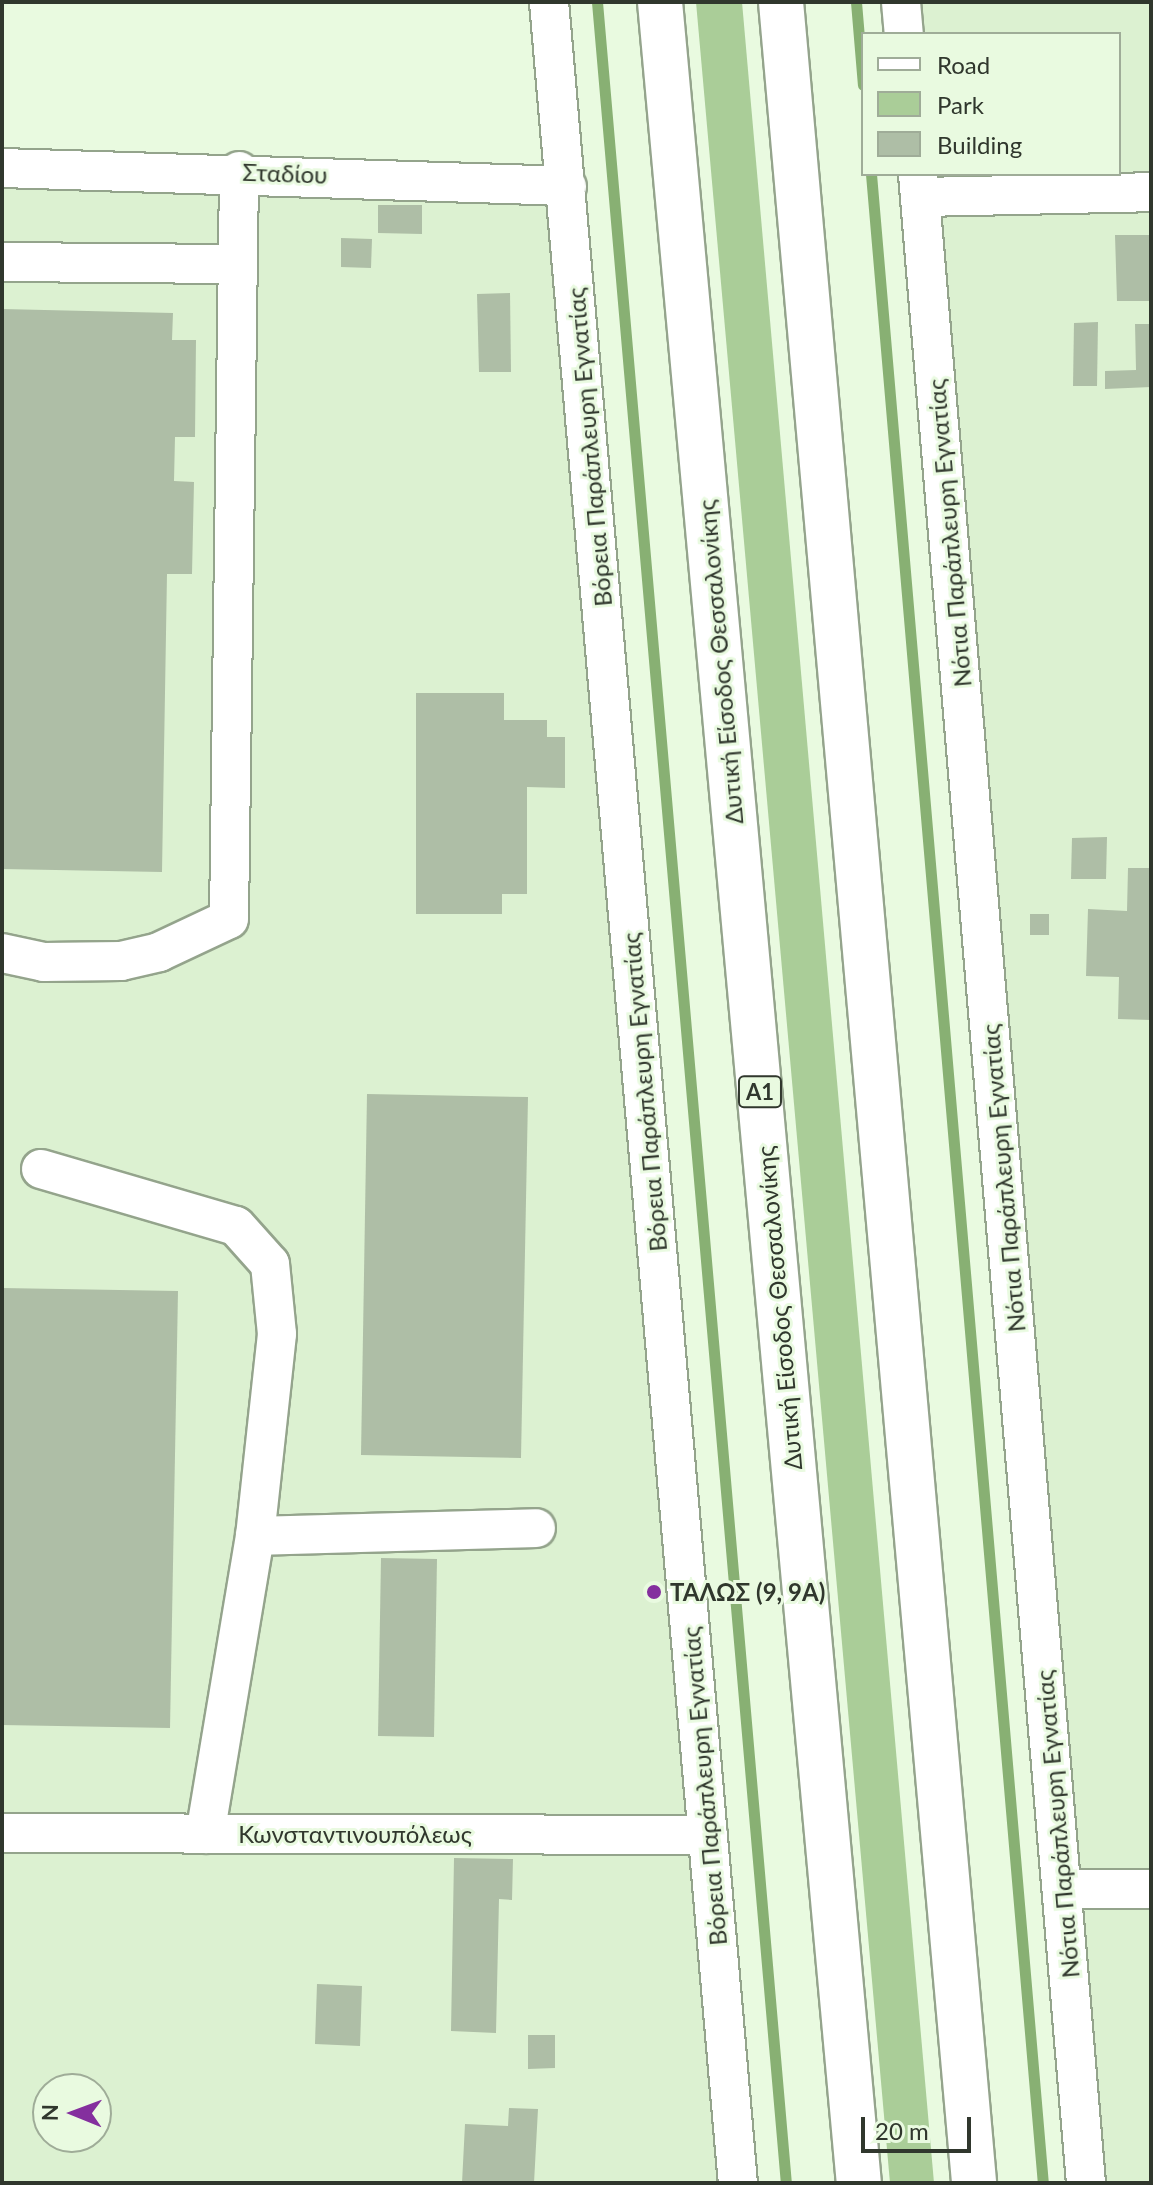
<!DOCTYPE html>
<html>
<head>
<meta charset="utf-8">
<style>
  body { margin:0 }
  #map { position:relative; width:1153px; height:2185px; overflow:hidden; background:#e9fae0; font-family:Lato,sans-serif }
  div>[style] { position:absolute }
  .built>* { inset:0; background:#dcf1d1 }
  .green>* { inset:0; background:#aacd98 }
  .stream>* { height:11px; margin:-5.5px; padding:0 5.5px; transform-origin:5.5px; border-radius:5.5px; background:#88b073 }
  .building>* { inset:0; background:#aebea6 }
  .roads { filter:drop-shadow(2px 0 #94a48c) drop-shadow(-2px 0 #94a48c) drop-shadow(0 2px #94a48c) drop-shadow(0 -2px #94a48c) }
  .minor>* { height:38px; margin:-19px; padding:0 19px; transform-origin:19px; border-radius:19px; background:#fff }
  .highway>* { height:44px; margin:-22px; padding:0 22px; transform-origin:22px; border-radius:22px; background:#fff }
  .dots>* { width:22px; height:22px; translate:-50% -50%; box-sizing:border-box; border:4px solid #e9fae0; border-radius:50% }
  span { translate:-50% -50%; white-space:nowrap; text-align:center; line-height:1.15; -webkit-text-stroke:6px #e9fae0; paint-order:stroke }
  .shield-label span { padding:2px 6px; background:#e9fae0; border:2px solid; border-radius:6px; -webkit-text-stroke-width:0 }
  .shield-label { font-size:22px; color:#30372d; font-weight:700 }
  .street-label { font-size:24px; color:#30372d }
  .poi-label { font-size:24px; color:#30372d; font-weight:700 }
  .left { translate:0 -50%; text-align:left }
  .frame { position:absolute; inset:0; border:4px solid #30372d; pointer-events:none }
  .legend { position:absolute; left:861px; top:32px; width:260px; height:144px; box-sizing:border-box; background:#e9fae0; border:2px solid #9fac98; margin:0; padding:10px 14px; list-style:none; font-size:24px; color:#30372d }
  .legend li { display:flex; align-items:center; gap:16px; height:40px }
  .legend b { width:40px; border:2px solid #9fac98 }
  .north { position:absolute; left:32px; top:2073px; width:80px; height:80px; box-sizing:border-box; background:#e9fae0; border:2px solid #9fac98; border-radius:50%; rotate:271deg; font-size:22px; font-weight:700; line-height:32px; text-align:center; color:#30372d }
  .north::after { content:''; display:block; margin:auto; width:28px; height:36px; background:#842f9e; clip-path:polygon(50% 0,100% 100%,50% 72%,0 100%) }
  .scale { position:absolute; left:861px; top:2117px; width:110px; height:36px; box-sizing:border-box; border:4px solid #30372d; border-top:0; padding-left:10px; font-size:24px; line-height:28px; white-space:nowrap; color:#30372d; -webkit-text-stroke:6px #e9fae0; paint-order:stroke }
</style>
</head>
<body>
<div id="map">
  <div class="built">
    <div style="clip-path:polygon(901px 2px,1151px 2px,1151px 2183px,1086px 2183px,918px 174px,1119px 174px,1119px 34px,904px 34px)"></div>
    <div style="clip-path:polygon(evenodd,2px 154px,549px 165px,726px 2183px,2px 2183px,2px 154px,48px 2089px,96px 2089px,96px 2137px,48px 2137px,48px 2089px)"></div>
  </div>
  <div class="green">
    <div style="clip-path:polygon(696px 2px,742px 2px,934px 2183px,890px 2183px)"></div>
  </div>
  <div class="stream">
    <div style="left:597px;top:2px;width:2189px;rotate:85.05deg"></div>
    <div style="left:856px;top:2px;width:83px;rotate:85.2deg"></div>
    <div style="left:871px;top:174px;width:2016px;rotate:85.11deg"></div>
  </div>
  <div class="building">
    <div style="clip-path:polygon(378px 205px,422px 205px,422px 234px,378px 233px)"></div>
    <div style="clip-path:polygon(1115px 235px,1151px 235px,1151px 301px,1117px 301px)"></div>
    <div style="clip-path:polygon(341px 238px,372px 239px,371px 268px,341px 267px)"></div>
    <div style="clip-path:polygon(510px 293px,511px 372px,479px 372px,477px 294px)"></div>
    <div style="clip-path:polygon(2px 309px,173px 313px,172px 340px,196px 340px,195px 437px,175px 437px,174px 481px,194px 482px,192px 574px,167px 574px,162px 872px,2px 869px)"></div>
    <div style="clip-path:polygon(1098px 322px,1097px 386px,1073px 386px,1074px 323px)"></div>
    <div style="clip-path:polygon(1135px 324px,1151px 324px,1151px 387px,1105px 389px,1105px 371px,1136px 370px)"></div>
    <div style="clip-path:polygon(416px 693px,504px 693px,504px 720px,547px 720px,547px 737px,565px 737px,565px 788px,527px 787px,527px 894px,502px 894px,502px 914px,416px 914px)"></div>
    <div style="clip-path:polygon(1107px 837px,1106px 879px,1071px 879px,1072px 838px)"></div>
    <div style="clip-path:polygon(1128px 868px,1151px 868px,1151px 1020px,1118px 1019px,1119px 977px,1086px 976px,1088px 909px,1127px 911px)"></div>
    <div style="clip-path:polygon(1030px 914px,1049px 914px,1049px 935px,1030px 935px)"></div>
    <div style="clip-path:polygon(367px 1094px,528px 1097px,521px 1458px,361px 1455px)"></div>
    <div style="clip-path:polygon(2px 1288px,178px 1291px,170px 1728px,2px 1725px)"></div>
    <div style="clip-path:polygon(381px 1558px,437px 1559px,434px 1737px,378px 1736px)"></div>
    <div style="clip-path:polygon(454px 1858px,513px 1859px,512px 1900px,499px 1899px,496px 2033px,451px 2031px)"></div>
    <div style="clip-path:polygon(317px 1984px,362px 1986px,360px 2046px,315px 2044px)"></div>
    <div style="clip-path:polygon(528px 2035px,555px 2035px,555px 2068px,528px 2069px)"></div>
    <div style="clip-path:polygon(509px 2108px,538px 2109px,534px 2183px,462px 2183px,465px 2124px,508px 2126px)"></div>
  </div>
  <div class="roads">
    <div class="minor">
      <div style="left:549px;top:2px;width:2189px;rotate:85.05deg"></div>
      <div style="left:901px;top:2px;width:32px;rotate:85deg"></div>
      <div style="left:2px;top:168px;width:565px;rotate:1.82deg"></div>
      <div style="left:918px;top:174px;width:2016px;rotate:85.22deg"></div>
      <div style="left:921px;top:197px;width:230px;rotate:-1.2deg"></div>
      <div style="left:2px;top:262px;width:236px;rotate:0.5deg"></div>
      <div style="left:2px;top:953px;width:43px;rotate:12.1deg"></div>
      <div style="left:44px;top:962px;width:77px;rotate:-0.7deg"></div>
      <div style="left:121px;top:961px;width:39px;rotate:-13deg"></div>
      <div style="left:159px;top:952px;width:77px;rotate:-25.2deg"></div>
      <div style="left:229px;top:919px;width:748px;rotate:-89.23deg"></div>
      <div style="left:41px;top:1169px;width:203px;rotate:16.3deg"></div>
      <div style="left:236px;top:1226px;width:51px;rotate:48.2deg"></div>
      <div style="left:270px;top:1264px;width:70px;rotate:84.3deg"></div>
      <div style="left:277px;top:1334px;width:203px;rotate:96.2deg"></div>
      <div style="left:255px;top:1536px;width:302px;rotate:99.5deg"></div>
      <div style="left:255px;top:1536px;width:281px;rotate:-1.6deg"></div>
      <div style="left:2px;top:1833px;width:706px;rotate:0.16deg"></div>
      <div style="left:1063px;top:1889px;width:88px"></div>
    </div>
    <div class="highway">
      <div style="left:660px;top:2px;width:2190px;rotate:84.79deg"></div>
      <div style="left:781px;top:2px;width:2190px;rotate:84.94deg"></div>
    </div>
  </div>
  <div class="dots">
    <div style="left:654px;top:1592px;background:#842f9e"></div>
  </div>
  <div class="shield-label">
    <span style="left:760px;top:1092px">Α1</span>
  </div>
  <div class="street-label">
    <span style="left:285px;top:173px;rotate:2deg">Σταδίου</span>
    <span style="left:589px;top:447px;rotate:-95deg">Βόρεια Παράπλευρη Εγνατίας</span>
    <span style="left:949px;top:533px;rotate:-95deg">Νότια Παράπλευρη Εγνατίας</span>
    <span style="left:720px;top:662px;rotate:-95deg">Δυτική Είσοδος Θεσσαλονίκης</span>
    <span style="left:644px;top:1092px;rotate:-95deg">Βόρεια Παράπλευρη Εγνατίας</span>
    <span style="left:1003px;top:1178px;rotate:-95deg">Νότια Παράπλευρη Εγνατίας</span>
    <span style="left:779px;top:1308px;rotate:-95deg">Δυτική Είσοδος Θεσσαλονίκης</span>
    <span style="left:704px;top:1786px;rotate:-95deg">Βόρεια Παράπλευρη Εγνατίας</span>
    <span style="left:1057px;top:1824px;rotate:-95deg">Νότια Παράπλευρη Εγνατίας</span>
    <span style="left:355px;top:1834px">Κωνσταντινουπόλεως</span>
  </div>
  <div class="poi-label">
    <span class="left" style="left:670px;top:1592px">ΤΑΛΩΣ (9, 9Α)</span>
  </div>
  <div class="frame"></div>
  <ul class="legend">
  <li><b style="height:10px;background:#fff"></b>Road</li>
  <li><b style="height:22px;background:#aacd98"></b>Park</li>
  <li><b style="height:22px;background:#aebea6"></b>Building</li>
  </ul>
  <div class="north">N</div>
  <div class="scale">20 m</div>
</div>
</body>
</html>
